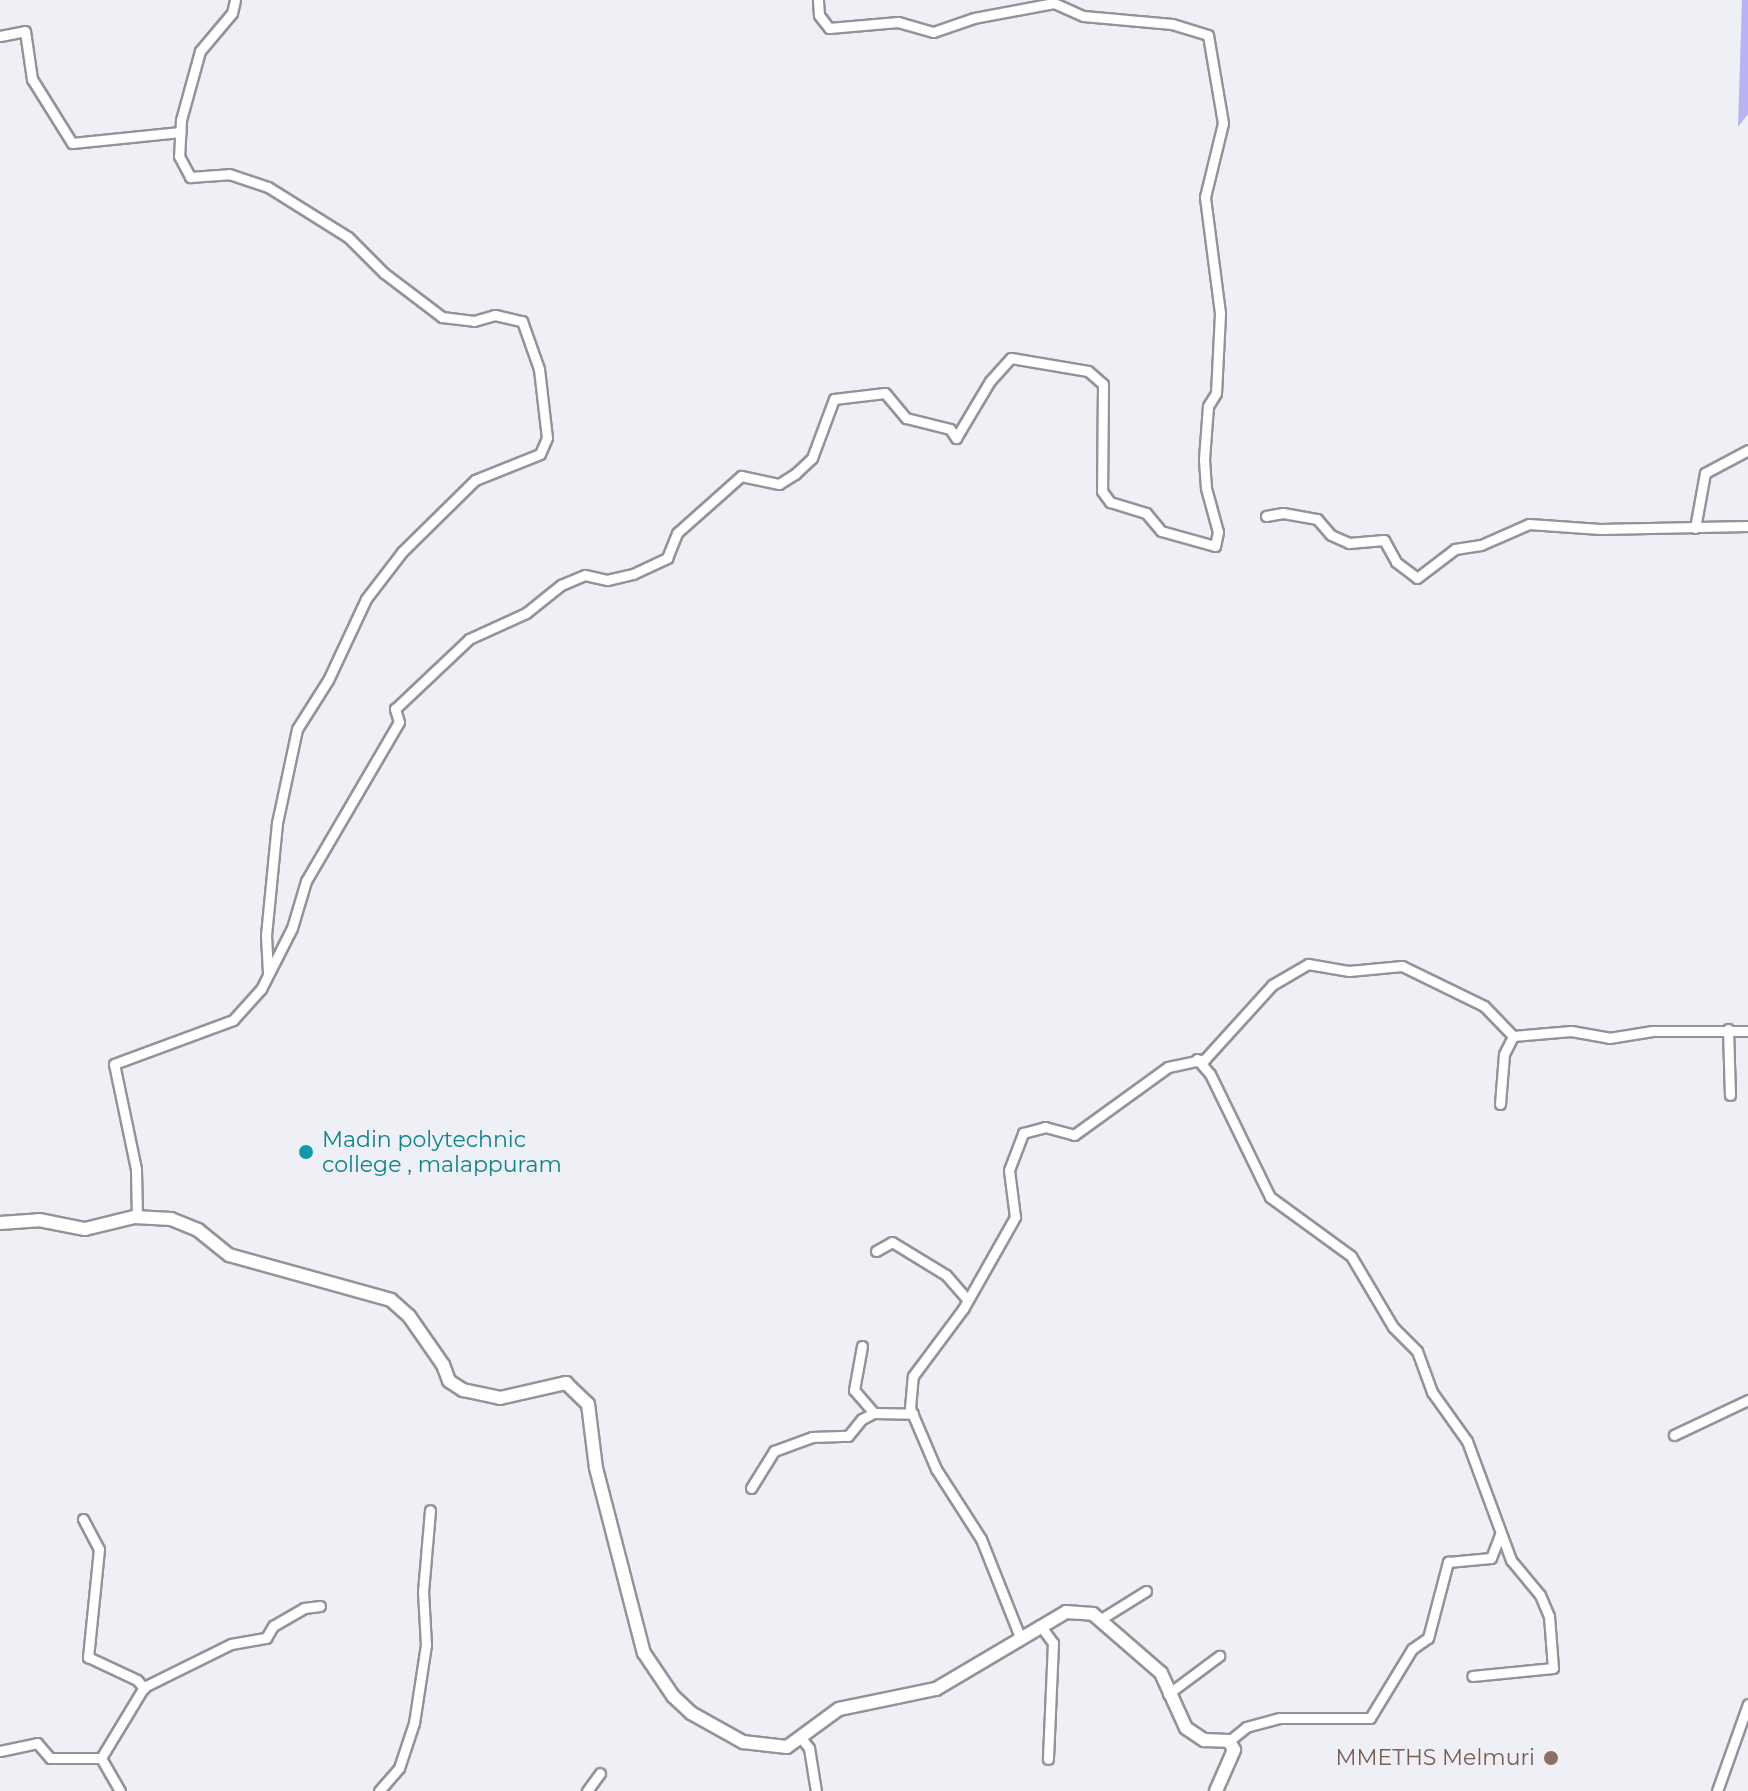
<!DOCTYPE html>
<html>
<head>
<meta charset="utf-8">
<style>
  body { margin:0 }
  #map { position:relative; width:1748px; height:1791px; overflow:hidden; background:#efeff6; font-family:Montserrat,sans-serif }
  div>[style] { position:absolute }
  .green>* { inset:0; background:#b7b3f4 }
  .roads { filter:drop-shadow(2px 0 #93939a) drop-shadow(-2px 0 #93939a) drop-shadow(0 2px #93939a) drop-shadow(0 -2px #93939a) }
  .minor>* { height:9px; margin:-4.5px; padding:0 4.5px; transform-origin:4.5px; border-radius:4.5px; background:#fff }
  .tertiary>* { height:12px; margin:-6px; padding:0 6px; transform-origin:6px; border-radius:6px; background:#fff }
  .dots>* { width:22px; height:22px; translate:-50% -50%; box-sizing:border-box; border:4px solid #efeff6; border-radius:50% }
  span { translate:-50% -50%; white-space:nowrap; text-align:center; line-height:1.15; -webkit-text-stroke:6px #efeff6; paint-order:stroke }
  .culture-label { font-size:22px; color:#0d838f }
  .left { translate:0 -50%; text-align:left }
  .education-label { font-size:22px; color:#785e54 }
  .right { translate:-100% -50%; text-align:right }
</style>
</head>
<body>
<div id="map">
  <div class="green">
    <div style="clip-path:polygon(1742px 0,1748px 0,1748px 114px,1738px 127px)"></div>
  </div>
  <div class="roads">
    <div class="minor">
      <div style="left:235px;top:0;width:13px;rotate:103deg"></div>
      <div style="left:232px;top:13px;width:50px;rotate:130.1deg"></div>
      <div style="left:200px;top:51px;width:72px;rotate:105.4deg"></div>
      <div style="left:181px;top:120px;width:36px;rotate:93deg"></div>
      <div style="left:179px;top:156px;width:24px;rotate:62deg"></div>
      <div style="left:190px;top:177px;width:39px;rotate:-4deg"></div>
      <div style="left:229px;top:174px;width:41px;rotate:18.4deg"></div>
      <div style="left:268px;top:187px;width:94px;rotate:32deg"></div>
      <div style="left:348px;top:237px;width:51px;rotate:45deg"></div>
      <div style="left:384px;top:273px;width:73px;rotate:37.2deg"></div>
      <div style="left:442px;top:317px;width:32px;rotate:7deg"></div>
      <div style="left:474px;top:321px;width:22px;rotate:-16deg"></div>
      <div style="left:495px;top:315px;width:28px;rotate:13deg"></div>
      <div style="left:522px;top:321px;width:51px;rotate:70.5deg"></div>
      <div style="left:539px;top:369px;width:69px;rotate:83.4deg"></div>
      <div style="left:547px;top:438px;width:17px;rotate:114deg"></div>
      <div style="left:540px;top:454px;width:70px;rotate:158.2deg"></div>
      <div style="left:475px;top:480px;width:103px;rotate:135.4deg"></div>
      <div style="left:402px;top:552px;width:59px;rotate:127.5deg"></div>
      <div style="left:366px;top:599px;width:89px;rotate:115.1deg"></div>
      <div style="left:328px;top:680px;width:58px;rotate:122.3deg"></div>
      <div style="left:297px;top:729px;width:96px;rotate:102deg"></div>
      <div style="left:277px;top:823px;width:113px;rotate:95.6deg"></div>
      <div style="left:266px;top:935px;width:37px;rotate:87deg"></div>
      <div style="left:0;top:36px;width:25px;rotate:-11deg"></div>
      <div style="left:25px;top:31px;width:49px;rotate:81.7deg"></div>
      <div style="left:32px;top:79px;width:75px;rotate:58deg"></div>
      <div style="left:72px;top:143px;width:109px;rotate:-5.8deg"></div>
      <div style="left:1266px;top:516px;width:17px;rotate:-10deg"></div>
      <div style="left:1283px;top:513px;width:35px;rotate:10deg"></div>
      <div style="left:1317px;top:519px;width:21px;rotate:49deg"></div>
      <div style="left:1331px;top:535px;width:20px;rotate:24deg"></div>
      <div style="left:1349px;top:543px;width:35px;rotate:-5deg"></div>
      <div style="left:1384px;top:540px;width:25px;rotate:61deg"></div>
      <div style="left:1396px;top:562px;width:26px;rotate:37deg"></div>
      <div style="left:1417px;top:578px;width:48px;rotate:-37.3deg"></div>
      <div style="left:1455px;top:549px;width:26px;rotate:-9deg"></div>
      <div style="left:1481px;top:545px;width:52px;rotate:-23.6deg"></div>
      <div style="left:1529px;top:524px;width:71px;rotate:4deg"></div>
      <div style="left:1600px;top:529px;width:148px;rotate:-1.2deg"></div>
      <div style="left:1695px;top:528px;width:56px;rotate:-79.7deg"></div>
      <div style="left:1705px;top:473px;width:49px;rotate:-28.1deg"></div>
      <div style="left:1728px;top:1029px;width:66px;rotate:88.3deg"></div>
      <div style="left:1197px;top:1059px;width:20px;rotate:49deg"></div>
      <div style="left:1210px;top:1074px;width:137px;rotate:64deg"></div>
      <div style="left:1270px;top:1197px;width:100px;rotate:36.1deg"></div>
      <div style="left:1351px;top:1256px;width:82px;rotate:59.4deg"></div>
      <div style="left:1393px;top:1327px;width:34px;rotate:45deg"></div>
      <div style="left:1417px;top:1351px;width:44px;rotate:69.9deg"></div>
      <div style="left:1432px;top:1392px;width:60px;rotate:54.5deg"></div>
      <div style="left:1467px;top:1441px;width:127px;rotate:69.7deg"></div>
      <div style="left:1511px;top:1560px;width:45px;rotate:50.4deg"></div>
      <div style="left:1540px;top:1595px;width:23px;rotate:67deg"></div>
      <div style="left:1549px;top:1616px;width:52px;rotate:85.6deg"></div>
      <div style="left:1553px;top:1668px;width:81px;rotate:174.4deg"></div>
      <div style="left:1500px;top:1104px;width:50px;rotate:-85.4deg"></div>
      <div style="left:1504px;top:1054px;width:20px;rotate:-63deg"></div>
      <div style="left:137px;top:1218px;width:49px;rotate:-91.2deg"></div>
      <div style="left:136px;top:1169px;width:107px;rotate:-101.8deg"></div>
      <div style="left:114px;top:1064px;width:127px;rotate:-20.3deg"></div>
      <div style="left:233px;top:1020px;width:42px;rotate:-47.9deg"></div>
      <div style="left:261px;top:989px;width:68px;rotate:-63.1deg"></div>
      <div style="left:292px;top:928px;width:49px;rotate:-73.4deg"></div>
      <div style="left:306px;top:881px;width:184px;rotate:-59.7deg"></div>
      <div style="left:399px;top:722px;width:14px;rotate:-107deg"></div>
      <div style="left:395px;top:709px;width:102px;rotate:-43.4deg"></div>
      <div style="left:469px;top:639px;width:63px;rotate:-24.5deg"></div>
      <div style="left:526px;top:613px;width:45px;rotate:-38.7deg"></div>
      <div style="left:561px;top:585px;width:26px;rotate:-23deg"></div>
      <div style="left:585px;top:575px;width:23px;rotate:13deg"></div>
      <div style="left:607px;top:580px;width:27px;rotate:-13deg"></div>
      <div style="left:633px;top:574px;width:38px;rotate:-25deg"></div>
      <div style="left:667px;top:558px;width:27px;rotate:-68deg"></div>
      <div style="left:677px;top:533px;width:86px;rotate:-41.7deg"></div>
      <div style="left:741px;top:476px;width:39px;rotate:12deg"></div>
      <div style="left:779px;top:484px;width:19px;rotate:-32deg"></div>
      <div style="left:795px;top:474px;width:23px;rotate:-43deg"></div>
      <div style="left:812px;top:458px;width:63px;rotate:-69.6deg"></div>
      <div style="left:834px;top:399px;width:51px;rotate:-6.7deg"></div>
      <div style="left:885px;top:393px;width:33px;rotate:50deg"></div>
      <div style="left:906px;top:418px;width:45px;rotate:14deg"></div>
      <div style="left:950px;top:429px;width:11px;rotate:56deg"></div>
      <div style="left:956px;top:438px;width:66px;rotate:-59.2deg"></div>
      <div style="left:990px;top:381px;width:31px;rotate:-48deg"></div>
      <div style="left:1011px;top:358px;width:78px;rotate:9.6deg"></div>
      <div style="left:1088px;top:371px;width:20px;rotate:41deg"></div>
      <div style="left:1103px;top:384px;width:107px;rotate:90.5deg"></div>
      <div style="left:1102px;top:491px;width:14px;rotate:54deg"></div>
      <div style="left:1110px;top:502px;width:38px;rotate:17deg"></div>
      <div style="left:1146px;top:513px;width:23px;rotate:50deg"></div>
      <div style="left:1161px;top:531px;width:56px;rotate:15.5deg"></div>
      <div style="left:1215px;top:546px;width:14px;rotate:-78deg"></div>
      <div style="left:1218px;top:532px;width:46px;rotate:-105.3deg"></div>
      <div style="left:1206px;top:488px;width:29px;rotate:-94deg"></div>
      <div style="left:1204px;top:459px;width:53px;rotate:-85.7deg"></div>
      <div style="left:1208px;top:406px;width:15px;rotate:-58deg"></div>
      <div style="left:1216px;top:393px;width:80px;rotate:-87.1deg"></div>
      <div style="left:1220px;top:313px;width:117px;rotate:-97.4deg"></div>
      <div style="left:1205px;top:197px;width:76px;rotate:-76.3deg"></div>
      <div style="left:1223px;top:123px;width:89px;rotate:-99.7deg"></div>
      <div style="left:1208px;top:35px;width:38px;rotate:-163deg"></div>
      <div style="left:1172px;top:24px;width:89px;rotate:-174.9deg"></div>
      <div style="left:1083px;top:16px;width:32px;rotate:-156deg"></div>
      <div style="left:1054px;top:3px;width:81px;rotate:169.4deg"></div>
      <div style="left:974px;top:18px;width:43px;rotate:161.1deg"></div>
      <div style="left:933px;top:32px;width:36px;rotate:-164deg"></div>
      <div style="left:898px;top:22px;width:69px;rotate:175deg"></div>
      <div style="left:829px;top:28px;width:16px;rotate:-128deg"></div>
      <div style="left:819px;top:15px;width:15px;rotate:-94deg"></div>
      <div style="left:876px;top:1251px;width:18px;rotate:-29deg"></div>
      <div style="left:892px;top:1242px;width:63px;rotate:31.4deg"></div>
      <div style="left:946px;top:1275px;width:33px;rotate:49deg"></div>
      <div style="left:862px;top:1346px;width:45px;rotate:100.3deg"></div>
      <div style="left:854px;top:1390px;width:30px;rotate:49deg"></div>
      <div style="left:1674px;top:1435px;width:82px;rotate:-25.3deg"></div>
      <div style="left:751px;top:1488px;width:44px;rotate:-58.1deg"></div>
      <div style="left:774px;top:1451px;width:40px;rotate:-20.2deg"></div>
      <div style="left:812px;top:1437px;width:36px;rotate:-2deg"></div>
      <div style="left:848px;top:1436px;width:22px;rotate:-51deg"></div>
      <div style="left:862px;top:1419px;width:13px;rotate:-27deg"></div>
      <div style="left:874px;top:1413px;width:39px;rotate:1deg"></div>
      <div style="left:83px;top:1519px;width:34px;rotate:62deg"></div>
      <div style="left:99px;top:1549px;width:109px;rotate:95.8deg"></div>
      <div style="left:88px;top:1657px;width:54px;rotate:25.1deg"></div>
      <div style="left:137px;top:1680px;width:11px;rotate:49deg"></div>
      <div style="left:1101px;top:1619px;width:53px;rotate:-31.9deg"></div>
      <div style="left:1040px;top:1625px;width:22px;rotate:54deg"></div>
      <div style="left:1053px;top:1643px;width:116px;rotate:92.5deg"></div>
      <div style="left:1020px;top:1637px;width:105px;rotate:-111.7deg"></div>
      <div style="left:981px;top:1539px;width:83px;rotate:-122.7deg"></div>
      <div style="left:936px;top:1469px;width:66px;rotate:-113.1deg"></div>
      <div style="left:910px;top:1408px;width:32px;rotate:-85deg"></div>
      <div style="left:913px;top:1376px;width:84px;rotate:-53.3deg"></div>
      <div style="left:963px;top:1309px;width:106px;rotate:-60.5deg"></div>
      <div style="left:1015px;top:1217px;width:47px;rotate:-97.3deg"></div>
      <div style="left:1009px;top:1170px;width:40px;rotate:-69deg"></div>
      <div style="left:1023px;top:1133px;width:23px;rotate:-15deg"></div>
      <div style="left:1045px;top:1127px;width:30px;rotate:15deg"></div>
      <div style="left:1074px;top:1135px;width:116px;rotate:-35.9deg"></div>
      <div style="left:1168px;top:1067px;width:38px;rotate:-12deg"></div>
      <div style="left:1205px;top:1059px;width:100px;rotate:-47.8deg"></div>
      <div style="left:1272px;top:985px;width:42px;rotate:-30.3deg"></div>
      <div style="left:1308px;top:964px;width:42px;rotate:9.7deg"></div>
      <div style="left:1349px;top:971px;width:53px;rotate:-5.4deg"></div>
      <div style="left:1402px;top:966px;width:91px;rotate:26deg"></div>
      <div style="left:1484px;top:1006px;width:42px;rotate:46deg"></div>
      <div style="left:1513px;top:1036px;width:58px;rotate:-4.9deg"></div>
      <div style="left:1571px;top:1031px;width:39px;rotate:10deg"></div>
      <div style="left:1609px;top:1038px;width:44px;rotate:-9.2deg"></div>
      <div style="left:1652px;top:1031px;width:96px"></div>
      <div style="left:1168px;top:1694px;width:64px;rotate:-36.7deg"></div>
      <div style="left:802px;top:1739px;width:11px;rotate:52deg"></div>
      <div style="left:809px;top:1748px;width:44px;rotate:80.8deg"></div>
      <div style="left:1229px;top:1741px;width:22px;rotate:-39deg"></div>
      <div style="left:1246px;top:1727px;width:35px;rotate:-15deg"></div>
      <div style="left:1280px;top:1718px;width:90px"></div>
      <div style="left:1370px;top:1718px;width:81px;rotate:-58.7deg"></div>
      <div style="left:1412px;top:1649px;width:19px;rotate:-35deg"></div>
      <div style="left:1428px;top:1638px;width:79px;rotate:-75.3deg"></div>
      <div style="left:1448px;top:1562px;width:43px;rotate:-5.3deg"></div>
      <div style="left:1491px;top:1558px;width:25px;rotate:-69deg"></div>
      <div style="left:0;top:1751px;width:38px;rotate:-12deg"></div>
      <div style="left:37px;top:1743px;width:20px;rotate:49deg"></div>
      <div style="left:50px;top:1758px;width:51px"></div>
      <div style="left:120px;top:1791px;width:38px;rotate:-120deg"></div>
      <div style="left:101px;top:1758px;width:83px;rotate:-58.8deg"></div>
      <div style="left:144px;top:1687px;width:97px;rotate:-26.3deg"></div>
      <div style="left:231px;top:1644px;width:36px;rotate:-10deg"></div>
      <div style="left:266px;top:1638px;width:14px;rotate:-60deg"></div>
      <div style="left:273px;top:1626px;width:36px;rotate:-30deg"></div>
      <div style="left:304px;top:1608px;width:16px;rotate:-7deg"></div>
      <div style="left:379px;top:1791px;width:30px;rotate:-49deg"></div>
      <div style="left:399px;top:1768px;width:47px;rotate:-71.6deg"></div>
      <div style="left:414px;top:1723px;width:79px;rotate:-81.3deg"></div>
      <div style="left:426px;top:1645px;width:53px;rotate:-93.2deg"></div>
      <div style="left:423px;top:1592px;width:82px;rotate:-85.1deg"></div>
      <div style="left:587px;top:1791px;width:22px;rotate:-54deg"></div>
      <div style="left:1717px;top:1791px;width:92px;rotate:-70.4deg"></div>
    </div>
    <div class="tertiary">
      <div style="left:0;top:1223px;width:39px;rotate:-4deg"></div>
      <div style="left:39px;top:1220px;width:47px;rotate:11.1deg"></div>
      <div style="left:85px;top:1229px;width:50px;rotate:-13.8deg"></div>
      <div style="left:134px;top:1217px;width:37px;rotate:3deg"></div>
      <div style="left:171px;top:1219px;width:29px;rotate:22deg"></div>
      <div style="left:198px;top:1230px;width:40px;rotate:39deg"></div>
      <div style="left:229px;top:1255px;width:168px;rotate:15.5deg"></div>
      <div style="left:391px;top:1300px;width:24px;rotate:42deg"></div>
      <div style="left:409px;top:1316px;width:60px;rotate:55.2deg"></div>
      <div style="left:443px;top:1365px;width:17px;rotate:69deg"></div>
      <div style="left:449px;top:1381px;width:17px;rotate:33deg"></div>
      <div style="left:463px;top:1390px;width:38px;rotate:12deg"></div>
      <div style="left:500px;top:1398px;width:68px;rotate:-12.8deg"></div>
      <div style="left:566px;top:1383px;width:30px;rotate:44deg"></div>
      <div style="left:588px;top:1404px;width:64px;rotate:82.9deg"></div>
      <div style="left:596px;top:1468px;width:191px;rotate:75.5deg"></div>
      <div style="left:644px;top:1653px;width:52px;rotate:56deg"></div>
      <div style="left:673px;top:1696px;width:25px;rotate:43deg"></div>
      <div style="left:691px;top:1713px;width:60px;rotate:29.1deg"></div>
      <div style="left:743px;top:1742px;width:44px;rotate:6.5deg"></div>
      <div style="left:787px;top:1747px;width:64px;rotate:-36.2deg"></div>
      <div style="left:839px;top:1709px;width:99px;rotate:-11.7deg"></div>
      <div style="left:936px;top:1689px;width:151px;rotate:-30.6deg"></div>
      <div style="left:1066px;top:1612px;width:27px;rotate:4deg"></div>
      <div style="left:1093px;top:1614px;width:90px;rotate:40.9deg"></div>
      <div style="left:1161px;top:1673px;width:60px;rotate:65.6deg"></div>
      <div style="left:1186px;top:1728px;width:22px;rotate:34deg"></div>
      <div style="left:1204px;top:1740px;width:25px;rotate:2deg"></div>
      <div style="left:1229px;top:1741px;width:10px;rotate:61deg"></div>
      <div style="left:1234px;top:1750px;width:45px;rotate:113.7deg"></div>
    </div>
  </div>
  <div class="dots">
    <div style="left:306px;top:1152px;background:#0f9aa8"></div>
    <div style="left:1551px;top:1758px;background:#8d6e63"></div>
  </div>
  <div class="culture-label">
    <span class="left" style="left:322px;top:1152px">Madin polytechnic<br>college , malappuram</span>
  </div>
  <div class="education-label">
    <span class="right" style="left:1535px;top:1758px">MMETHS Melmuri</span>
  </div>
</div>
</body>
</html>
